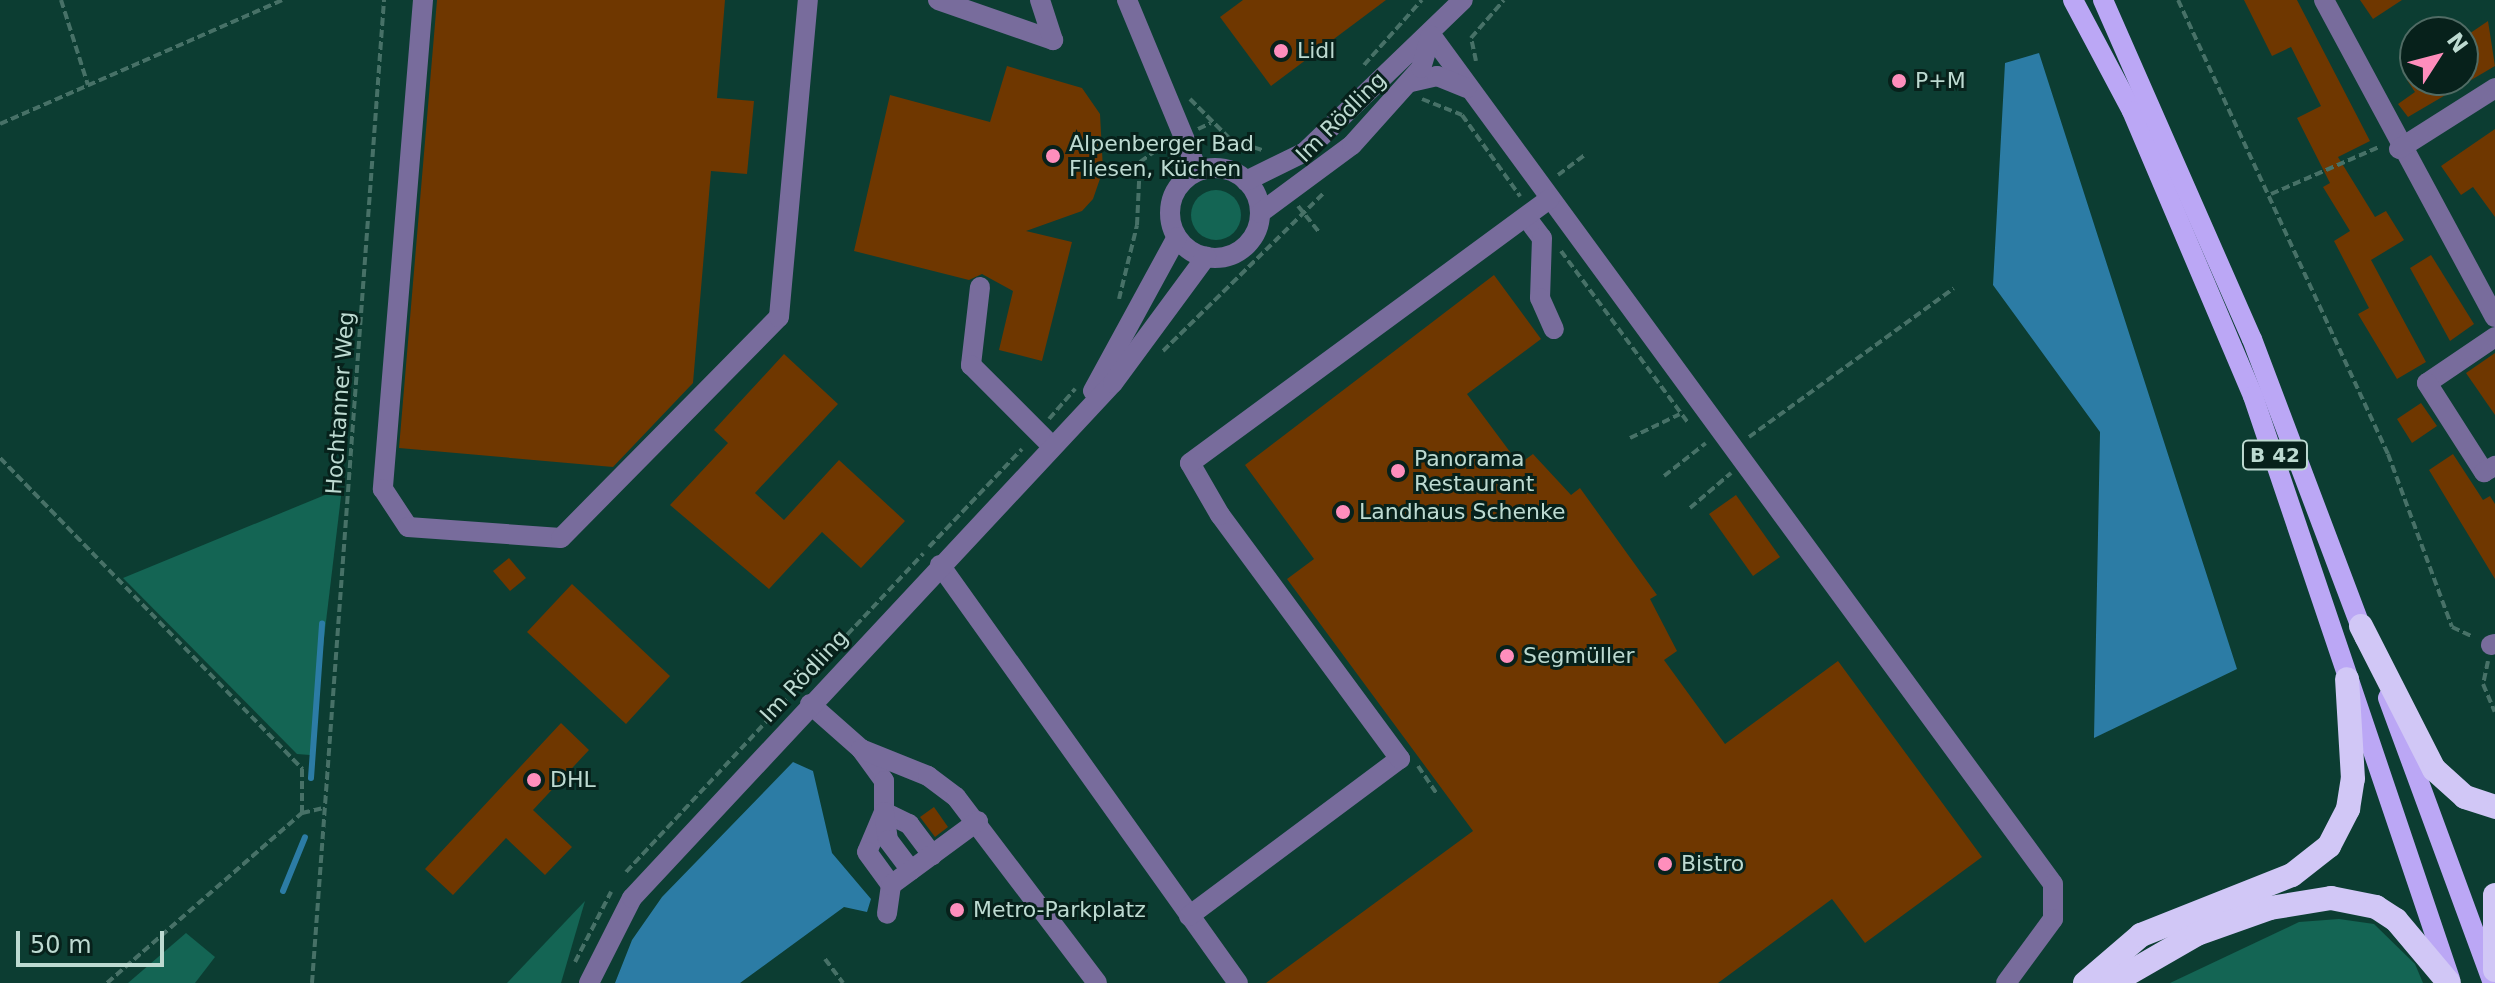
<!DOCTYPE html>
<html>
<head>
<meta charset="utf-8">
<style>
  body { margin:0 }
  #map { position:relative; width:2495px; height:983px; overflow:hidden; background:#0c3d32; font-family:"DejaVu Sans",sans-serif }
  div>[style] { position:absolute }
  .green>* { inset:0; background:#146554 }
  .round { border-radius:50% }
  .water>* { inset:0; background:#2c7ca5 }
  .stream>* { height:6px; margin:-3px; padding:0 3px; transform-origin:3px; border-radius:3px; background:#2c7ca5 }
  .building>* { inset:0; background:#6f3700 }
  .path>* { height:4px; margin-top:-2px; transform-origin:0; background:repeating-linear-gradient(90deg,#477167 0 8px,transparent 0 12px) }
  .minor>* { height:20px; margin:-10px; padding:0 10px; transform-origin:10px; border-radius:10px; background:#786c9c }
  .minor>.ring { margin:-10px; padding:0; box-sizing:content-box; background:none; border:20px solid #786c9c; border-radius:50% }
  .major>* { height:20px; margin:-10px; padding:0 10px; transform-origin:10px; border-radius:10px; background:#bba7f5 }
  .highway>* { height:24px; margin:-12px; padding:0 12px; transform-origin:12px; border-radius:12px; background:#d1c7f6 }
  .dots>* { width:22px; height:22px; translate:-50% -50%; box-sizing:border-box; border:4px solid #07211b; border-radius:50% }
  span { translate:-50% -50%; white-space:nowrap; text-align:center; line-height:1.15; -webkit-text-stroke:6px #07211b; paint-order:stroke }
  .shield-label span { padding:2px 6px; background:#07211b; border:2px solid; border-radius:6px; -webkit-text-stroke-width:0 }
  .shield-label { font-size:20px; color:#bddad1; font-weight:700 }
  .poi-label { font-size:22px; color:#bddad1 }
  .left { translate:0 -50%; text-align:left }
  .street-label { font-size:22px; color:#bddad1 }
  .north { position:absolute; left:2399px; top:16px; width:80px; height:80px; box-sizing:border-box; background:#07211b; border:2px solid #506b64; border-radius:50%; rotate:54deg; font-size:22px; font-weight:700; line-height:32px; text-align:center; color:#bddad1 }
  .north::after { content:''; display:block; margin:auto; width:28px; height:36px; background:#fe8ebc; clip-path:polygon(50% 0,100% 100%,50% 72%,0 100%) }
  .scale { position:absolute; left:16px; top:931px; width:148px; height:36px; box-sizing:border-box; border:4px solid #bddad1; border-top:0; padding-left:10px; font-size:24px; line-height:28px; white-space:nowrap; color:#bddad1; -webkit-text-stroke:6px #07211b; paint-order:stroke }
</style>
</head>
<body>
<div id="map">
  <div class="green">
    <div class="round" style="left:1191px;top:190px;width:50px;height:50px"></div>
    <div style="clip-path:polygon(342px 488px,310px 755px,297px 754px,123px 578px)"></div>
    <div style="clip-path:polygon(585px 901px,561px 983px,507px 983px)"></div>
    <div style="clip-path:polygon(2339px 919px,2374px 924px,2415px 964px,2423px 983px,2170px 983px,2299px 922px)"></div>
    <div style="clip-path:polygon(186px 933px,215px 957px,195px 983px,128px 983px)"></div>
  </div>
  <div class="water">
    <div style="clip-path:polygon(2039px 53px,2237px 669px,2094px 738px,2100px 432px,1993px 285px,2005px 63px)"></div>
    <div style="clip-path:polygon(793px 762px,813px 771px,832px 853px,871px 899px,867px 912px,844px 907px,740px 983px,615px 983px,632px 940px,662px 897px)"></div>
  </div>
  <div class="stream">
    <div style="left:311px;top:778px;width:155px;rotate:-85.9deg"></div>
    <div style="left:283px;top:891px;width:58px;rotate:-67.8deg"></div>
  </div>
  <div class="building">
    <div style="clip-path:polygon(437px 0,725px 0,717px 98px,754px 101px,747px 174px,711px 171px,693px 383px,613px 467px,399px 448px)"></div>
    <div style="clip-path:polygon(1243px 0,1386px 0,1271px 86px,1220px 17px)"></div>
    <div style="clip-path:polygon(2244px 0,2297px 0,2370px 141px,2338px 157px,2375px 217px,2386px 211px,2404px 240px,2371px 260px,2426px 362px,2397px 379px,2358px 314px,2369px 308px,2334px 241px,2350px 231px,2323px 187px,2330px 183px,2297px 118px,2321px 106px,2291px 47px,2272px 56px)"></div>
    <div style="clip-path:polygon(2360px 0,2402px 0,2373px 19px)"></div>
    <div style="clip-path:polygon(2488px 21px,2495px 66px,2408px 117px,2398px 104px,2415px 92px,2407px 80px,2463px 80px,2463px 38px)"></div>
    <div style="clip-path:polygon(1007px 66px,1082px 88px,1100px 114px,1103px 170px,1093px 199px,1082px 211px,1026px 231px,1072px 242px,1042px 361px,999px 350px,1013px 291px,982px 274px,969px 280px,854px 251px,890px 95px,990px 122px)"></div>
    <div style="clip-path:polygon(2495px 129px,2495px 217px,2473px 187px,2461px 195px,2441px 166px)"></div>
    <div style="clip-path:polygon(2431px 255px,2474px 324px,2450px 341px,2410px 268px)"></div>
    <div style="clip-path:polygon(1494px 275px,1541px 339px,1467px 394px,1519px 464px,1533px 454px,1571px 495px,1580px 488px,1657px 595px,1650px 599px,1677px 651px,1664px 660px,1725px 744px,1838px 661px,1982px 857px,1865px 943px,1832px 899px,1718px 983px,1266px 983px,1473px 831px,1287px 579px,1314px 559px,1245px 465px)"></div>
    <div style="clip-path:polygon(2495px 353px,2495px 415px,2466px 373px)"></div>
    <div style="clip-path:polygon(784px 354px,838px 404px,755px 493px,784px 520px,839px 460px,905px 521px,861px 568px,822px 532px,769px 589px,670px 505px,728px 443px,714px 430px)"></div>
    <div style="clip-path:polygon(2421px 403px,2437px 426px,2412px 443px,2397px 419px)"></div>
    <div style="clip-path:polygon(2453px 454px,2483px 500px,2490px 496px,2495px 504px,2495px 579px,2429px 470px)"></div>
    <div style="clip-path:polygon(1736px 495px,1780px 557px,1753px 576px,1709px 514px)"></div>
    <div style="clip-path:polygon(509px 558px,526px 578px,510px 591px,493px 571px)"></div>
    <div style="clip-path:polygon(572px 584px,670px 676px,626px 724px,527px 632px)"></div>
    <div style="clip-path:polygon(561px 723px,589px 750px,533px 810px,572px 847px,545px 875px,506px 838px,453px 895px,425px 869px)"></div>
    <div style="clip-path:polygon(934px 807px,948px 827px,935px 837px,920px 817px)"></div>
  </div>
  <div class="path">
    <div style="left:61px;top:0;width:89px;rotate:72.4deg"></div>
    <div style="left:2178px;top:0;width:500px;rotate:65.18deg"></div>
    <div style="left:2388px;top:454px;width:184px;rotate:69.7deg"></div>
    <div style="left:2452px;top:627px;width:23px;rotate:25deg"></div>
    <div style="left:1476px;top:61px;width:24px;rotate:-102deg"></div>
    <div style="left:1471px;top:38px;width:50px;rotate:-49deg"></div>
    <div style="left:1364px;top:65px;width:87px;rotate:-48.3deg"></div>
    <div style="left:1190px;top:99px;width:58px;rotate:45deg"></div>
    <div style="left:1231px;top:140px;width:33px;rotate:18deg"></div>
    <div style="left:1422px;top:99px;width:43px;rotate:21.8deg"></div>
    <div style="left:1462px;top:115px;width:100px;rotate:54.4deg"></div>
    <div style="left:0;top:124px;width:308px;rotate:-23.7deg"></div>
    <div style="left:1198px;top:129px;width:14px;rotate:-25deg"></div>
    <div style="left:1558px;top:175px;width:34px;rotate:-37deg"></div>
    <div style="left:2271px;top:194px;width:118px;rotate:-23.5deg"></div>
    <div style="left:1298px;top:206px;width:33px;rotate:51deg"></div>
    <div style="left:1561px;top:251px;width:215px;rotate:53.5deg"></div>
    <div style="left:1119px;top:299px;width:76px;rotate:-76.3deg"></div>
    <div style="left:1137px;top:225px;width:63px;rotate:-87.3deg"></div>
    <div style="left:1140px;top:162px;width:31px;rotate:-36deg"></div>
    <div style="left:1163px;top:351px;width:227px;rotate:-44.5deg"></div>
    <div style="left:1049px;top:419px;width:40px;rotate:-49deg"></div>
    <div style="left:1749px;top:437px;width:253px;rotate:-36deg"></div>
    <div style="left:1630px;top:438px;width:55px;rotate:-25.6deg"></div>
    <div style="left:0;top:458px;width:434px;rotate:45.8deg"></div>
    <div style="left:302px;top:769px;width:44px;rotate:90deg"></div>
    <div style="left:1664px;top:476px;width:53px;rotate:-38.2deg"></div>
    <div style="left:1690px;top:508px;width:54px;rotate:-40.5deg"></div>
    <div style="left:929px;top:547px;width:135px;rotate:-46.5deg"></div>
    <div style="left:2488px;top:661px;width:24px;rotate:102deg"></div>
    <div style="left:2483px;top:684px;width:30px;rotate:67deg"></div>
    <div style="left:798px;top:687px;width:183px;rotate:-46.8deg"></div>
    <div style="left:1418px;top:766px;width:34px;rotate:56deg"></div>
    <div style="left:626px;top:872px;width:243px;rotate:-47deg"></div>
    <div style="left:825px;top:959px;width:30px;rotate:53deg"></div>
    <div style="left:575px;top:962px;width:79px;rotate:-62.8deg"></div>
    <div style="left:107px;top:983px;width:259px;rotate:-41.1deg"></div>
    <div style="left:302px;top:813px;width:22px;rotate:-13deg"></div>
    <div style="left:312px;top:983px;width:986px;rotate:-85.81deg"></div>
  </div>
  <div class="minor">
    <div style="left:423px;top:0;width:491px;rotate:94.7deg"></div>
    <div style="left:383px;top:489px;width:45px;rotate:56.7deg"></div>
    <div style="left:408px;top:527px;width:153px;rotate:4.1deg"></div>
    <div style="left:561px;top:538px;width:310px;rotate:-45.4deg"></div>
    <div style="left:779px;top:317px;width:318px;rotate:-84.8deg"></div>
    <div style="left:938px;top:0;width:122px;rotate:19.2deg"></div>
    <div style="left:1053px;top:40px;width:42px;rotate:-108deg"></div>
    <div style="left:1127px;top:0;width:185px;rotate:67.5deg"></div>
    <div style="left:2324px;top:0;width:360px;rotate:61.7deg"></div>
    <div style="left:1431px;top:35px;width:1052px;rotate:53.77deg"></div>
    <div style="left:2053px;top:884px;width:35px;rotate:90deg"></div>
    <div style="left:2053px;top:919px;width:79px;rotate:126.3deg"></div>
    <div style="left:1411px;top:82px;width:27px;rotate:-13deg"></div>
    <div style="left:1437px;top:76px;width:32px;rotate:22deg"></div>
    <div style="left:2399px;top:149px;width:114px;rotate:-32.4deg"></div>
    <div class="ring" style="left:1170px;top:168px;width:70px;height:70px"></div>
    <div style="left:1246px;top:181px;width:66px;rotate:-26.2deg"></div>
    <div style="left:1305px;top:152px;width:219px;rotate:-43.9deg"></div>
    <div style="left:1260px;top:213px;width:114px;rotate:-36.5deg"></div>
    <div style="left:1352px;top:145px;width:103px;rotate:-48.1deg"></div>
    <div style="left:1421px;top:68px;width:34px;rotate:-73deg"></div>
    <div style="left:1526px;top:217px;width:26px;rotate:53deg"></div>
    <div style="left:1542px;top:238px;width:60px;rotate:91.9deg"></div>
    <div style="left:1540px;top:298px;width:34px;rotate:66deg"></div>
    <div style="left:980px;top:287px;width:79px;rotate:96.6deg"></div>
    <div style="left:971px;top:365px;width:115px;rotate:45deg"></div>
    <div style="left:2495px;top:337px;width:82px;rotate:145.9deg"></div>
    <div style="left:2427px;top:383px;width:106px;rotate:57.4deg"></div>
    <div style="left:2484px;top:472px;width:13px;rotate:-29deg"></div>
    <div style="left:1093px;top:391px;width:175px;rotate:-61.4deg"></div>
    <div style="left:940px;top:565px;width:513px;rotate:54.51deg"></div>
    <div style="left:2491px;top:645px;width:4px;rotate:-14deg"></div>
    <div style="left:810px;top:704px;width:68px;rotate:41.4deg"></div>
    <div style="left:861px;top:749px;width:39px;rotate:54deg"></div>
    <div style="left:884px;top:781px;width:31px;rotate:90deg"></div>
    <div style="left:884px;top:812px;width:28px;rotate:26deg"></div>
    <div style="left:909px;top:824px;width:39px;rotate:53deg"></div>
    <div style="left:861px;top:749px;width:72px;rotate:21.9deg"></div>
    <div style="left:928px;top:776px;width:35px;rotate:37deg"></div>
    <div style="left:956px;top:797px;width:233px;rotate:52.8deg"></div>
    <div style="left:884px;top:812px;width:43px;rotate:113deg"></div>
    <div style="left:867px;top:852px;width:41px;rotate:54deg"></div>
    <div style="left:891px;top:885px;width:29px;rotate:98deg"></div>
    <div style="left:884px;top:812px;width:28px;rotate:82deg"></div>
    <div style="left:888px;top:840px;width:38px;rotate:53deg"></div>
    <div style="left:891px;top:885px;width:108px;rotate:-36.3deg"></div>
    <div style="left:1189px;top:916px;width:263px;rotate:-36.7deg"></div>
    <div style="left:1400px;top:759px;width:303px;rotate:-126.4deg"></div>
    <div style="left:1220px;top:515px;width:60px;rotate:-120deg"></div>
    <div style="left:1190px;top:463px;width:446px;rotate:-36.3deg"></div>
    <div style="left:589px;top:983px;width:95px;rotate:-63.2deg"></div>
    <div style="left:632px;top:898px;width:705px;rotate:-46.96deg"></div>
    <div style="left:1113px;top:383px;width:157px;rotate:-53.6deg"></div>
  </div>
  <div class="major">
    <div style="left:2073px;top:0;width:126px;rotate:62deg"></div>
    <div style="left:2132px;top:111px;width:310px;rotate:67deg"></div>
    <div style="left:2253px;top:396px;width:615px;rotate:71.33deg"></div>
    <div style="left:2103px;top:0;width:370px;rotate:66.3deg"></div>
    <div style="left:2252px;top:339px;width:320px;rotate:69.3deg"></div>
    <div style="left:2388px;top:698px;width:304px;rotate:69.8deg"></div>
  </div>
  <div class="highway">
    <div style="left:2361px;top:626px;width:161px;rotate:63deg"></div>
    <div style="left:2434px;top:769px;width:42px;rotate:42.1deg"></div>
    <div style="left:2465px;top:797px;width:32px;rotate:18deg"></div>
    <div style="left:2495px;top:895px;width:75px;rotate:90deg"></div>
    <div style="left:2085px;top:983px;width:74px;rotate:-40.6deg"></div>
    <div style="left:2141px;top:935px;width:162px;rotate:-21.7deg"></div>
    <div style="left:2292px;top:875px;width:47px;rotate:-38.1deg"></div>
    <div style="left:2329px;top:846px;width:42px;rotate:-62.8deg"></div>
    <div style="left:2348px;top:809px;width:30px;rotate:-81deg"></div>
    <div style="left:2353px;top:779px;width:100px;rotate:-93.4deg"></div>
    <div style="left:2112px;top:983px;width:98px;rotate:-30deg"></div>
    <div style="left:2197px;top:934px;width:77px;rotate:-19.6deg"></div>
    <div style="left:2270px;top:908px;width:62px;rotate:-9.3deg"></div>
    <div style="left:2331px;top:898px;width:46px;rotate:11.3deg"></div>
    <div style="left:2376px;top:907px;width:24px;rotate:33deg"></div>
    <div style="left:2396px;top:920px;width:82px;rotate:49.9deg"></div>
  </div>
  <div class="dots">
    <div style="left:1281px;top:51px;background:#fe8ebc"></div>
    <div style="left:1899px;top:81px;background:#fe8ebc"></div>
    <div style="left:1053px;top:156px;background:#fe8ebc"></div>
    <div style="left:1398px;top:471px;background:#fe8ebc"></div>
    <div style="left:1343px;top:512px;background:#fe8ebc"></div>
    <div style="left:1507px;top:656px;background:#fe8ebc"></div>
    <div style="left:534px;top:780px;background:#fe8ebc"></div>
    <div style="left:1665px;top:864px;background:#fe8ebc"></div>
    <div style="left:957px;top:910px;background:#fe8ebc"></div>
  </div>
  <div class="shield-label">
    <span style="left:2275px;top:455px">B 42</span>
  </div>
  <div class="poi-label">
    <span class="left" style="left:1297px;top:51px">Lidl</span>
    <span class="left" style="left:1915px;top:81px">P+M</span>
    <span class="left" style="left:1069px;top:156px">Alpenberger Bad<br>Fliesen, Küchen</span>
    <span class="left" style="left:1414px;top:471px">Panorama<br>Restaurant</span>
    <span class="left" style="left:1359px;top:512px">Landhaus Schenke</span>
    <span class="left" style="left:1523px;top:656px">Segmüller</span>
    <span class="left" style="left:550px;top:780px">DHL</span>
    <span class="left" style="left:1681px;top:864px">Bistro</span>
    <span class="left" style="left:973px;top:910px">Metro-Parkplatz</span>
  </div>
  <div class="street-label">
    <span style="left:1341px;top:117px;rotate:-45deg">Im Rödling</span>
    <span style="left:340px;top:403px;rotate:-86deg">Hochtanner Weg</span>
    <span style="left:804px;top:676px;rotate:-47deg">Im Rödling</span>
  </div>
  <div class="north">N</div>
  <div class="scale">50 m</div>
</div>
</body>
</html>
